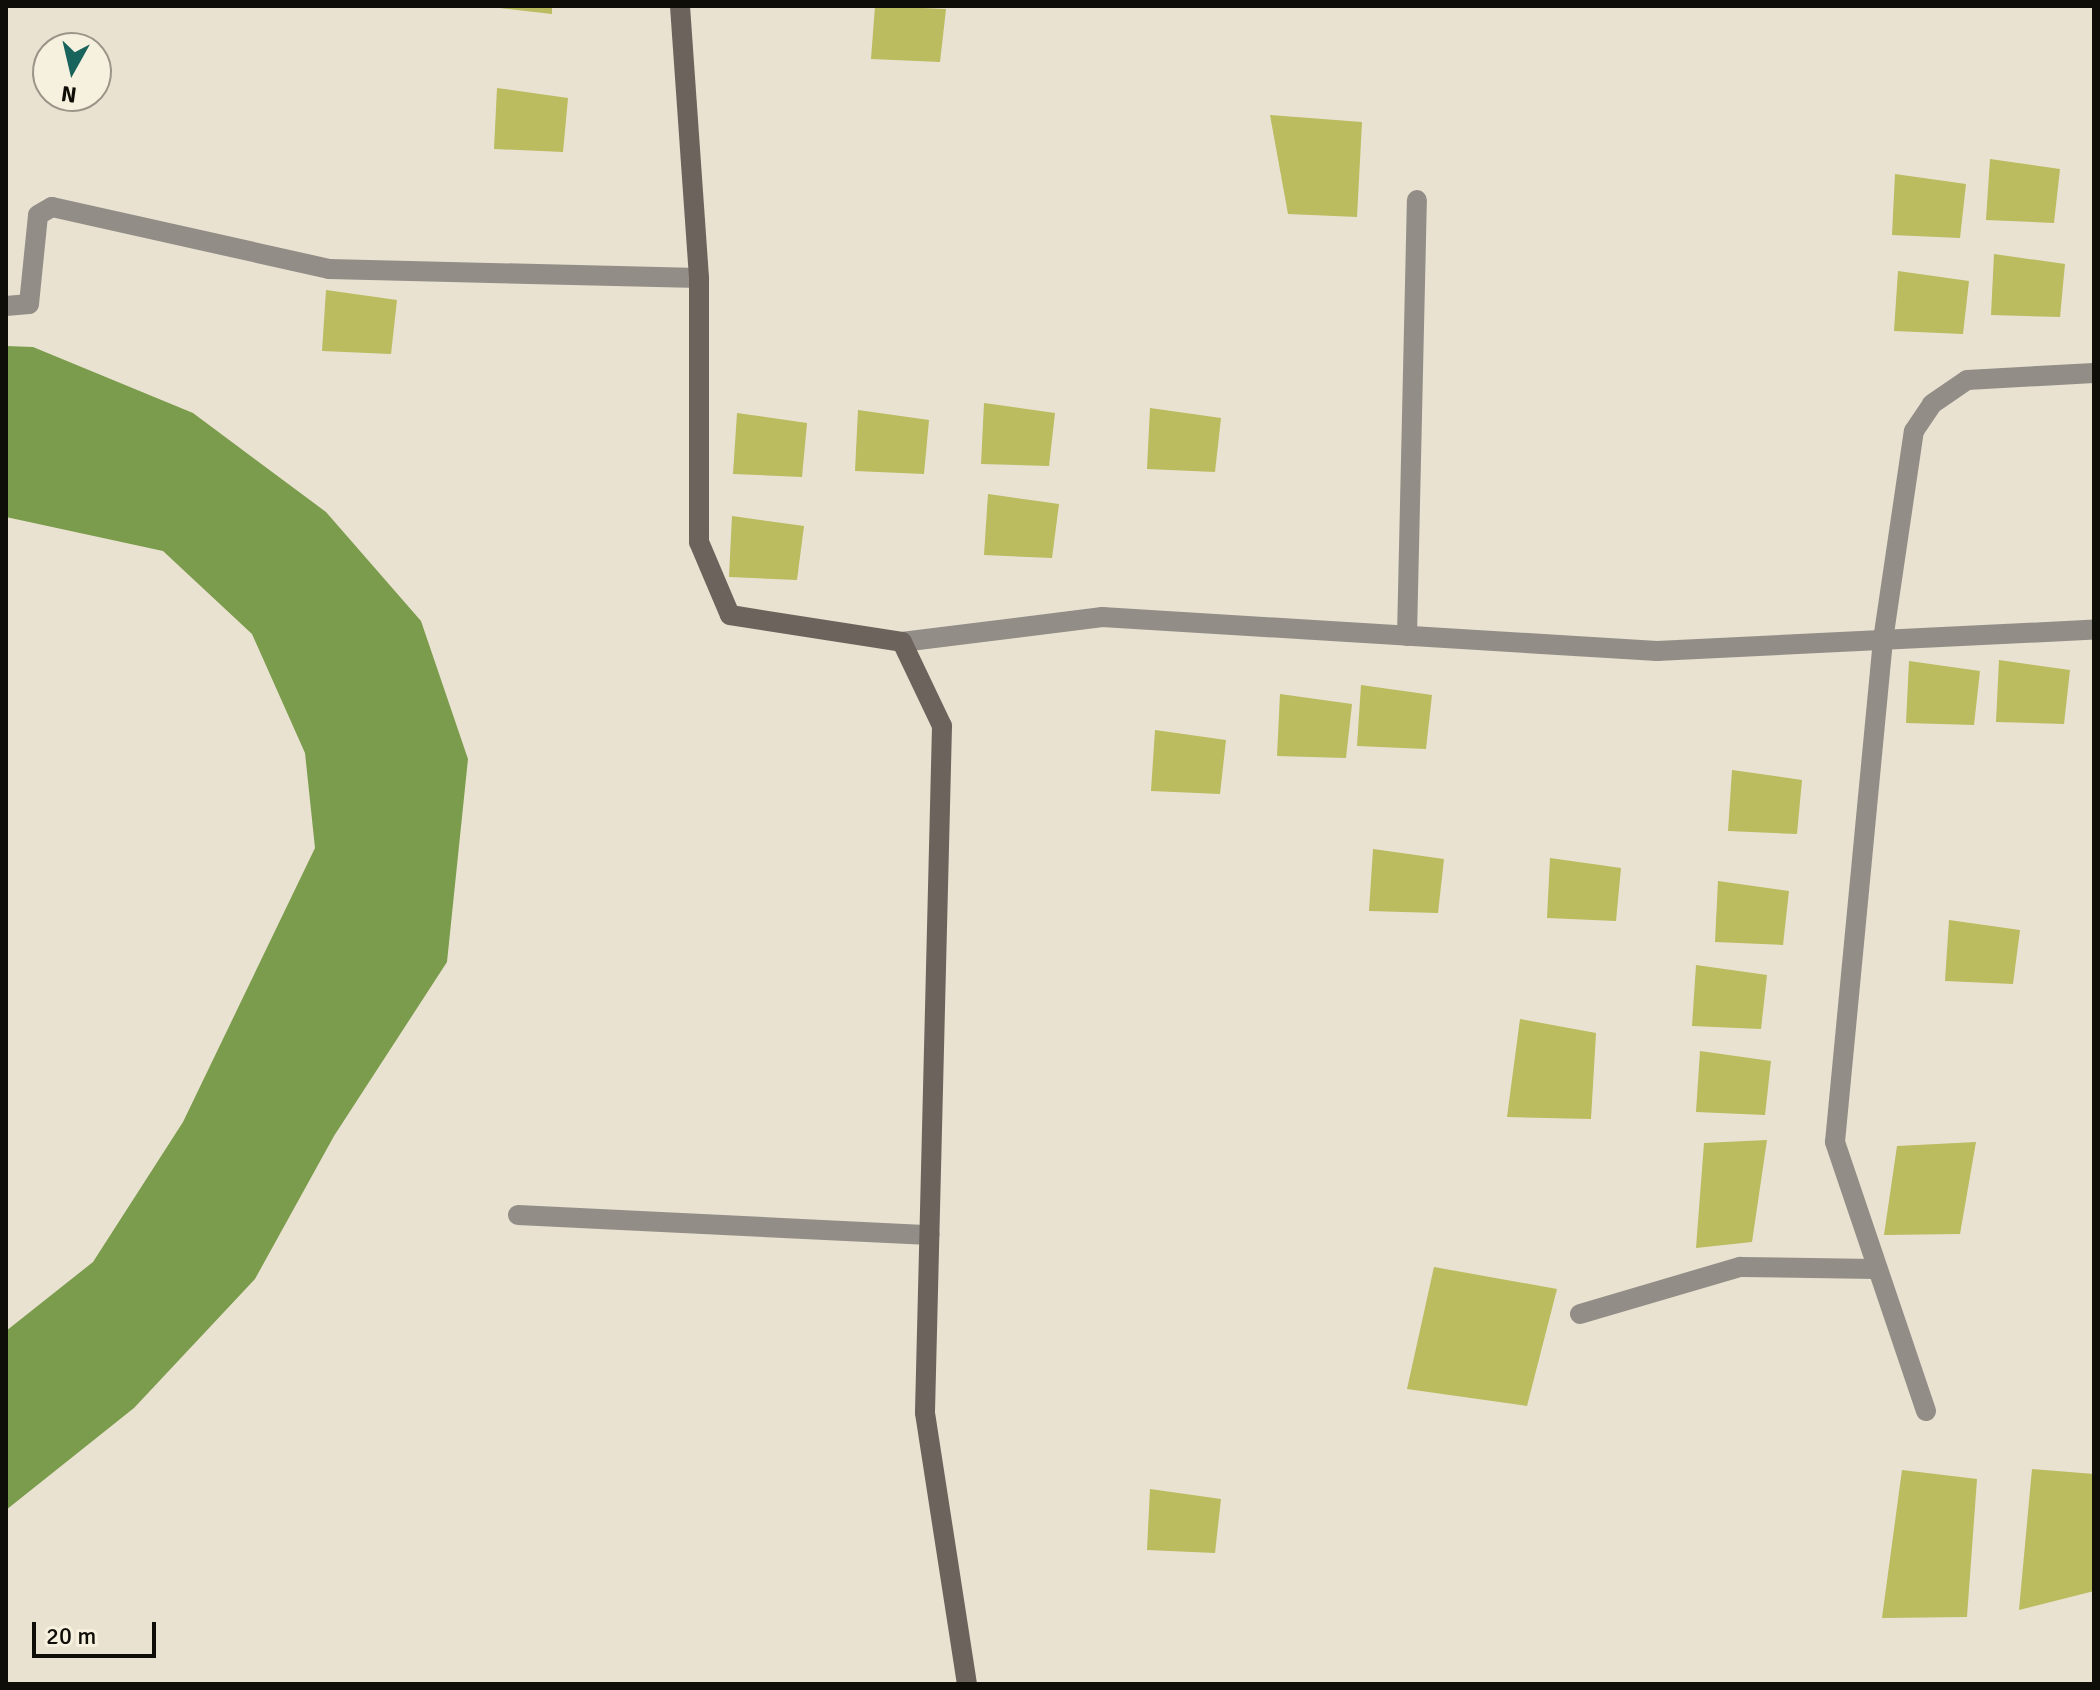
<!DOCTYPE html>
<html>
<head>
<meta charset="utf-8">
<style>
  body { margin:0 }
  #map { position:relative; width:2100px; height:1690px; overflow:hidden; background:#e9e2d1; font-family:Signika,sans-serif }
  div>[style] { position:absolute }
  .water>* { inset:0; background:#7b9c4c }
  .building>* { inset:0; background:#bbbb5f }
  .lane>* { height:20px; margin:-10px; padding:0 10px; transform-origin:10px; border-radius:10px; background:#928d87 }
  .street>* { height:20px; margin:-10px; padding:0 10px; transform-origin:10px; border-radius:10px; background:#928d87 }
  .secondary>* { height:20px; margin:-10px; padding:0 10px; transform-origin:10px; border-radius:10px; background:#6c645c }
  span { translate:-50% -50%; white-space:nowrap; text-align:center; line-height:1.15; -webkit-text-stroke:7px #f6f0de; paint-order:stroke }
  .frame { position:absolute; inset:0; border:8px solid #0f0d07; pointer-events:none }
  .north { position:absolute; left:32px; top:32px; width:80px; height:80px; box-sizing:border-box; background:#f6f0de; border:2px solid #9a9588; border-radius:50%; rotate:188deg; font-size:22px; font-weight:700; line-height:32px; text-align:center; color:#0f0d07 }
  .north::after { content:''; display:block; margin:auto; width:28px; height:36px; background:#18635c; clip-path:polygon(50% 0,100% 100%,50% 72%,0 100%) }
  .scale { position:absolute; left:32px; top:1622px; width:124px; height:36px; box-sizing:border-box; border:4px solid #0f0d07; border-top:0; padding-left:10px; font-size:24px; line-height:28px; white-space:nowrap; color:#0f0d07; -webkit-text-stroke:6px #f6f0de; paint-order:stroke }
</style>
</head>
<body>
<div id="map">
  <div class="water">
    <div style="clip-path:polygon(6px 346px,33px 347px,193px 413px,326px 512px,421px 621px,468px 759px,447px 962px,334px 1136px,255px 1279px,134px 1408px,6px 1510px,6px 1331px,93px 1262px,183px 1122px,315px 848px,305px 753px,252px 634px,163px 551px,6px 517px)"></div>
  </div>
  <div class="building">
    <div style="clip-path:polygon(483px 6px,552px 6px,552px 14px)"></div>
    <div style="clip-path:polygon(875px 6px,946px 9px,940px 62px,871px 59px)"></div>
    <div style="clip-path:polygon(497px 88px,568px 98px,563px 152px,494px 149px)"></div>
    <div style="clip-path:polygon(1270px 115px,1362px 122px,1357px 217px,1288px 214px)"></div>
    <div style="clip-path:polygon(1990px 159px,2060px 169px,2054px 223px,1986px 220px)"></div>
    <div style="clip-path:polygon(1895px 174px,1966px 184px,1960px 238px,1892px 235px)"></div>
    <div style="clip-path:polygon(1994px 254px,2065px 264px,2060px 317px,1991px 315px)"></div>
    <div style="clip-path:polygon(1898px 271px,1969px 281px,1963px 334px,1894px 331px)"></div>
    <div style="clip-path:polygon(326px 290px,397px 300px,391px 354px,322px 351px)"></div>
    <div style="clip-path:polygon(984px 403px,1055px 413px,1049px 466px,981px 464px)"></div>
    <div style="clip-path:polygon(1150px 408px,1221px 418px,1215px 472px,1147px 469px)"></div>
    <div style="clip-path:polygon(858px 410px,929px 420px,924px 474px,855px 471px)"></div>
    <div style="clip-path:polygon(737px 413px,807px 423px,802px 477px,733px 474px)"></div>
    <div style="clip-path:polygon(988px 494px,1059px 504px,1052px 558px,984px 555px)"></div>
    <div style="clip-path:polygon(732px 516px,804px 526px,797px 580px,729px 577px)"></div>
    <div style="clip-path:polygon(1999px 660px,2070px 670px,2064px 724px,1996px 722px)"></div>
    <div style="clip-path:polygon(1909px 661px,1980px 671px,1974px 725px,1906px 723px)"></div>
    <div style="clip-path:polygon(1361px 685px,1432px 695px,1426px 749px,1357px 746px)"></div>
    <div style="clip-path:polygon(1280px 694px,1352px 704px,1346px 758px,1277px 756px)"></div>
    <div style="clip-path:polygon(1155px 730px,1226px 740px,1220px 794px,1151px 791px)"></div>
    <div style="clip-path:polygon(1732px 770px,1802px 780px,1797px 834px,1728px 831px)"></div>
    <div style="clip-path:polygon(1373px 849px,1444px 859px,1438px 913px,1369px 911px)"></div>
    <div style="clip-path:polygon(1550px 858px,1621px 868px,1616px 921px,1547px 918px)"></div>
    <div style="clip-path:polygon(1718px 881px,1789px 891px,1783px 945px,1715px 942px)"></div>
    <div style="clip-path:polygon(1949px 920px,2020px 930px,2013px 984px,1945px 981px)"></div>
    <div style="clip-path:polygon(1696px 965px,1767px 975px,1761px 1029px,1692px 1026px)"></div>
    <div style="clip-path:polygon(1520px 1019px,1596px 1033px,1591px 1119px,1507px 1117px)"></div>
    <div style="clip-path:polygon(1700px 1051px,1771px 1061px,1765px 1115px,1696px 1112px)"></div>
    <div style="clip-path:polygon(1767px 1140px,1752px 1242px,1696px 1248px,1704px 1143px)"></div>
    <div style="clip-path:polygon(1976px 1142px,1960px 1234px,1884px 1235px,1897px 1146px)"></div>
    <div style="clip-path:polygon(1434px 1267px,1557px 1289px,1527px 1406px,1407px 1389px)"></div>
    <div style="clip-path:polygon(2032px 1469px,2094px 1474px,2094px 1591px,2019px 1610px)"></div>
    <div style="clip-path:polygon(1902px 1470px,1977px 1479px,1967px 1617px,1882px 1618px)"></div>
    <div style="clip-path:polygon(1150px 1489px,1221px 1499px,1215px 1553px,1147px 1550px)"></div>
  </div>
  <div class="lane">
    <div style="left:1407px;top:636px;width:436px;rotate:-88.7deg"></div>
    <div style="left:1580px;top:1314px;width:167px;rotate:-16.4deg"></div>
    <div style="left:1740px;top:1267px;width:135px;rotate:0.8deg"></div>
  </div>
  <div class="street">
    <div style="left:6px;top:306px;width:23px;rotate:-5deg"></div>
    <div style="left:29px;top:304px;width:89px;rotate:-84.2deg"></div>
    <div style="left:38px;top:215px;width:16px;rotate:-30deg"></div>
    <div style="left:52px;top:207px;width:284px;rotate:12.6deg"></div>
    <div style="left:329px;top:269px;width:370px;rotate:1.4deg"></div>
    <div style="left:902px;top:642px;width:202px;rotate:-7.1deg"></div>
    <div style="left:1102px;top:617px;width:556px;rotate:3.51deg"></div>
    <div style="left:1657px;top:651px;width:438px;rotate:-2.8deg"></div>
    <div style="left:518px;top:1215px;width:412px;rotate:2.8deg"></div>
    <div style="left:1926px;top:1411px;width:284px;rotate:-108.7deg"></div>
    <div style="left:1835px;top:1142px;width:504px;rotate:-84.54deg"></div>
    <div style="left:1883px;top:640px;width:211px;rotate:-81.6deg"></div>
    <div style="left:1914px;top:431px;width:32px;rotate:-56deg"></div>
    <div style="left:1932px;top:404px;width:42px;rotate:-34.4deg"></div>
    <div style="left:1967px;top:380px;width:127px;rotate:-3.2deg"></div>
  </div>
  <div class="secondary">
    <div style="left:680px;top:6px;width:273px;rotate:86deg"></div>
    <div style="left:699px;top:278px;width:264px;rotate:90deg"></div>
    <div style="left:699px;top:542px;width:79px;rotate:67deg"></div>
    <div style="left:730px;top:615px;width:174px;rotate:8.9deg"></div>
    <div style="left:902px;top:642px;width:93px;rotate:64.5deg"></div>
    <div style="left:942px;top:726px;width:687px;rotate:91.42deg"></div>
    <div style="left:925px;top:1413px;width:274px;rotate:81.2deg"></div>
  </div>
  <div class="frame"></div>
  <div class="north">N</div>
  <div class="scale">20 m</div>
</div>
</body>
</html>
